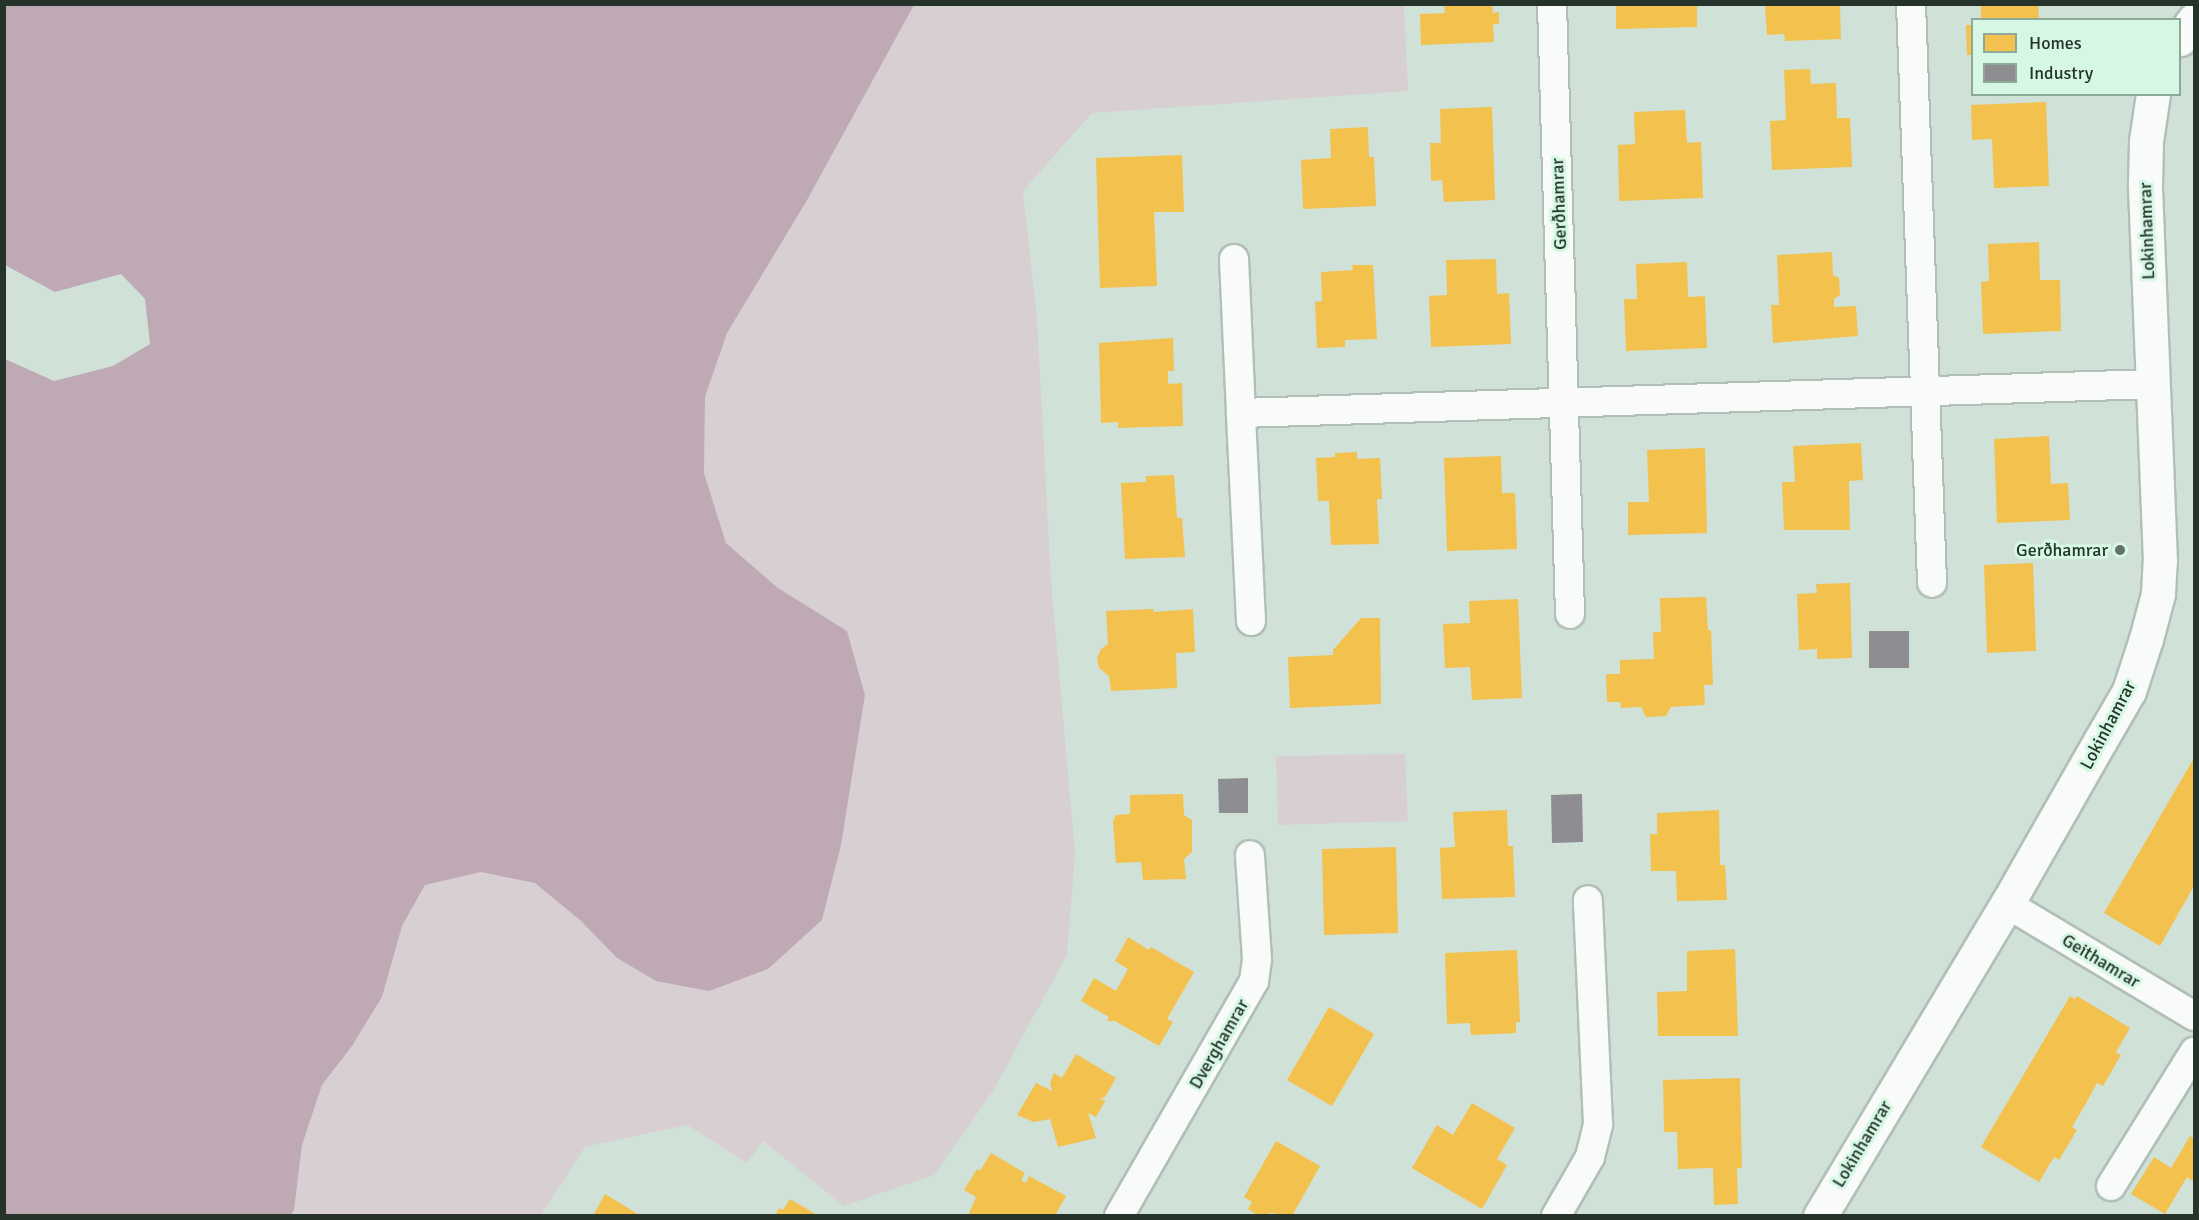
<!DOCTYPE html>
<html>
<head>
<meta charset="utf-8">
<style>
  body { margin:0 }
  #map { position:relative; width:2199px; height:1220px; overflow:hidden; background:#d0e2d7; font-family:Signika,sans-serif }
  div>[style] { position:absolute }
  .green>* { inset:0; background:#d8cfd3 }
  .water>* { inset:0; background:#bfa9b5 }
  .homes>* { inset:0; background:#f2c14e }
  .industry>* { inset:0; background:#8d8d92 }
  .roads { filter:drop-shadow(2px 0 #b1bfb7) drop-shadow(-2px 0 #b1bfb7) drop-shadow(0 2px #b1bfb7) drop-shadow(0 -2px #b1bfb7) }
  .street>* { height:28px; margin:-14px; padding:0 14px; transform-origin:14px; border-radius:14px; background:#f8fbf9 }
  .secondary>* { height:33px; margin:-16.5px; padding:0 16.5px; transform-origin:16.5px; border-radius:16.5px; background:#f8fbf9 }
  .dots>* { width:16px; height:16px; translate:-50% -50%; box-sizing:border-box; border:3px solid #d5f7e3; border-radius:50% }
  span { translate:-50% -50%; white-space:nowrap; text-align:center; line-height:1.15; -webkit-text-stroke:6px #d5f7e3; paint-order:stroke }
  .street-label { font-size:18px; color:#26332b }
  .poi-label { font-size:18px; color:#26332b }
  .right { translate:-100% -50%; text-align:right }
  .frame { position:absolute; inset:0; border:6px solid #26332b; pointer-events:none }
  .legend { position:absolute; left:1971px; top:18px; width:210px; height:78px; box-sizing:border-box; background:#d5f7e3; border:2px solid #8fa999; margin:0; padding:8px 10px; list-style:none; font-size:18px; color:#26332b }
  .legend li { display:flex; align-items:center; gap:12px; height:30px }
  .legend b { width:30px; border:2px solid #8fa999 }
</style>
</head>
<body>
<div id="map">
  <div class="green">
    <div style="clip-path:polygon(914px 5px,1404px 5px,1408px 91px,1092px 113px,1023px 191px,1037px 318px,1051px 581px,1075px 853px,1067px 955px,993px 1091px,934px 1175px,844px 1206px,763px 1141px,747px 1163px,687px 1125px,585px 1147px,541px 1215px,291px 1216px,294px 1210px,302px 1145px,322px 1085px,352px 1046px,382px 997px,402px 926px,425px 885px,481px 872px,536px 883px,581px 921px,617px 958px,656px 981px,822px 920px,841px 845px,865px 695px,847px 631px,778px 588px,726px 543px,704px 473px,705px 397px,727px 333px,806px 202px)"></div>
    <div style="clip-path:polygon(1405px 754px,1408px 821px,1278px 825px,1276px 756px)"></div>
  </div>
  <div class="water">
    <div style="clip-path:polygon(5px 4px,914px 5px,806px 202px,727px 333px,705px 397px,704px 473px,726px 543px,778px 588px,847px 631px,865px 695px,841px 845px,822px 920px,768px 969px,709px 991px,656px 981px,617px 958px,581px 921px,535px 883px,481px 872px,425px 885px,402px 926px,382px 997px,352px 1046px,322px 1085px,302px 1145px,294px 1210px,291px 1215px,5px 1215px,5px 359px,54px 381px,113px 366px,150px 344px,145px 299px,121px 274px,55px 292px,5px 265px)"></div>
  </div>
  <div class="homes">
    <div style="clip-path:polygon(1444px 4px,1492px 4px,1493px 13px,1499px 12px,1499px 24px,1493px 24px,1494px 42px,1421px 45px,1420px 14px,1445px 13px)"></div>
    <div style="clip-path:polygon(1616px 4px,1697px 4px,1697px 27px,1616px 29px)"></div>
    <div style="clip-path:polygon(1981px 4px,2038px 4px,2039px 20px,1981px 20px)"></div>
    <div style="clip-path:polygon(1765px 5px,1840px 5px,1841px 39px,1785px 41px,1784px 34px,1767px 35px)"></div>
    <div style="clip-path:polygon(1966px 25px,1972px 25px,1972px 55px,1967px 55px)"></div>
    <div style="clip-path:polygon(1810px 69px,1811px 84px,1836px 83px,1837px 118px,1850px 118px,1852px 167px,1772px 170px,1770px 121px,1786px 120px,1784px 70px)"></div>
    <div style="clip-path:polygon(2046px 102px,2049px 186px,1994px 188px,1992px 139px,1972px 140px,1971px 105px)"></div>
    <div style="clip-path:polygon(1492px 107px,1495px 200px,1444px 202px,1442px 180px,1431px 181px,1430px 143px,1441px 143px,1440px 109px)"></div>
    <div style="clip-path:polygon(1685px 110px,1687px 143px,1701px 142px,1703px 198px,1619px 201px,1618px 145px,1635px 144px,1634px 112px)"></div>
    <div style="clip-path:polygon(1368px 127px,1369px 157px,1374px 157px,1376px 206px,1303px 209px,1301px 160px,1331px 158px,1330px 129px)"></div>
    <div style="clip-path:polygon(1182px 155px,1184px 212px,1154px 212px,1157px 286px,1100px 288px,1096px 158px)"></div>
    <div style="clip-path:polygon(2039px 242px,2040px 280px,2060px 280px,2061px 331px,1983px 334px,1981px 282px,1989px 281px,1988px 244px)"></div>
    <div style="clip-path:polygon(1832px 252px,1833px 275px,1839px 278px,1840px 295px,1834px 299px,1834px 307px,1856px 306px,1858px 336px,1773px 343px,1771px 305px,1779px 305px,1777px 255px)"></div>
    <div style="clip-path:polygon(1496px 259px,1497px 294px,1509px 293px,1511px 344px,1431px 347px,1429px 296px,1447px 295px,1446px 260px)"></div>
    <div style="clip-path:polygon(1687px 262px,1688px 297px,1705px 296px,1707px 348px,1626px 351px,1624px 299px,1637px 299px,1636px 264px)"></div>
    <div style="clip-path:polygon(1352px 265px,1373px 265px,1377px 339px,1345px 340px,1345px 347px,1317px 348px,1315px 302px,1322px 301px,1321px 272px,1353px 270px)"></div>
    <div style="clip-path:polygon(1173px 338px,1174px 371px,1168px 371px,1168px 384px,1182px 383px,1183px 426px,1118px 428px,1118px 422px,1101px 423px,1099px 343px)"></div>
    <div style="clip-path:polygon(2049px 436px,2051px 484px,2068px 483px,2070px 520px,1997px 523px,1994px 439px)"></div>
    <div style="clip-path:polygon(1861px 443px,1863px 480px,1849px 481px,1850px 530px,1784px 530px,1782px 482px,1795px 482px,1793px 446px)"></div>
    <div style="clip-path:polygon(1705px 448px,1707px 533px,1628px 535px,1628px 502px,1649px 502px,1647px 450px)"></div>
    <div style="clip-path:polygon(1357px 452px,1357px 459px,1380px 458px,1382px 499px,1377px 499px,1379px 544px,1331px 545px,1329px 501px,1318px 501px,1316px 458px,1335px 457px,1335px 453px)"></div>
    <div style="clip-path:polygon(1501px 456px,1502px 493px,1515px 493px,1517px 549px,1447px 551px,1444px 458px)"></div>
    <div style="clip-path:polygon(1174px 475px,1177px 518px,1182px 518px,1185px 557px,1125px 559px,1121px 483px,1146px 482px,1146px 476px)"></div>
    <div style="clip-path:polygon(2033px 563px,2036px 651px,1987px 653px,1984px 565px)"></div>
    <div style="clip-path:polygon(1850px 583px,1852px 658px,1817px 659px,1817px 649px,1799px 650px,1797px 594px,1817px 593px,1816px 584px)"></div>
    <div style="clip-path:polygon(1706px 597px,1708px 630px,1711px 630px,1713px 685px,1704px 685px,1705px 705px,1671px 707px,1666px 716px,1646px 717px,1641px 707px,1621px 708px,1620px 702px,1607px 702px,1606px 674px,1620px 674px,1620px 660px,1654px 659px,1653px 632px,1661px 632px,1660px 598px)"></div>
    <div style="clip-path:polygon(1518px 599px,1522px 698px,1472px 700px,1470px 667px,1445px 668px,1443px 624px,1470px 623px,1469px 601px)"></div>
    <div style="clip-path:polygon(1153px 609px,1154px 612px,1193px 609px,1195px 652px,1176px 653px,1177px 688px,1111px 691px,1109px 676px,1099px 668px,1097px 658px,1101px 649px,1108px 644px,1106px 611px)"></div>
    <div style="clip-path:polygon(1361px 618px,1380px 618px,1381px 704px,1290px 708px,1288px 657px,1333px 655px,1333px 650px)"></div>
    <div style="clip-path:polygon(2194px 758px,2194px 886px,2160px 946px,2104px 913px)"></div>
    <div style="clip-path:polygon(1183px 794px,1184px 815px,1192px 820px,1192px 852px,1184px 859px,1186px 879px,1143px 880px,1141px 862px,1116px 863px,1113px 821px,1116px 815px,1130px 814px,1130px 795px)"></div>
    <div style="clip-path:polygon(1507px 810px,1508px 846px,1513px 846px,1515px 897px,1442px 899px,1440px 848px,1455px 847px,1453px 812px)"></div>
    <div style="clip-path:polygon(1719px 810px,1720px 865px,1725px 865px,1727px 900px,1677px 901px,1676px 871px,1651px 871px,1650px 834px,1657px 834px,1657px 813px)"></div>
    <div style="clip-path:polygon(1396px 847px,1398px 933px,1324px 935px,1322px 849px)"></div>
    <div style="clip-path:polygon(1128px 937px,1149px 950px,1151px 947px,1194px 972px,1167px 1019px,1173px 1022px,1159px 1046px,1113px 1020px,1112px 1022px,1107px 1020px,1109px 1017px,1081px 1001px,1094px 978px,1116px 991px,1128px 969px,1115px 961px)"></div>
    <div style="clip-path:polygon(1735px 949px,1738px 1036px,1658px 1036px,1657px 992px,1687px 991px,1687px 951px)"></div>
    <div style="clip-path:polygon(1517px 950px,1520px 1022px,1516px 1022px,1516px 1033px,1471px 1035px,1470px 1023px,1447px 1024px,1445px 953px)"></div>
    <div style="clip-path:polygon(2070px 996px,2075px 999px,2077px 996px,2130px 1028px,2116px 1052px,2121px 1055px,2103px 1086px,2097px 1083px,2085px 1105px,2072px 1127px,2077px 1130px,2059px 1160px,2054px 1157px,2039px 1182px,1981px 1147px)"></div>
    <div style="clip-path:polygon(1329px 1007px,1374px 1034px,1332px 1106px,1287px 1080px)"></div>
    <div style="clip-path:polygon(1076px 1054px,1116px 1078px,1105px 1097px,1100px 1099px,1105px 1101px,1096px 1117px,1088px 1113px,1096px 1138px,1058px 1147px,1050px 1119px,1034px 1122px,1017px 1115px,1036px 1083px,1052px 1091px,1050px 1083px,1054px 1073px,1062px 1078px)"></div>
    <div style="clip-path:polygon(1740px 1078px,1742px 1168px,1737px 1168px,1738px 1204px,1714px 1205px,1713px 1168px,1678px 1169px,1677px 1132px,1664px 1132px,1663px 1080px)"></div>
    <div style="clip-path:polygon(1472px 1103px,1515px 1128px,1497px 1159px,1507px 1165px,1482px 1209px,1412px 1168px,1437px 1125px,1453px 1135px)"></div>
    <div style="clip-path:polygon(2190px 1136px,2194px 1139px,2194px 1182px,2187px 1177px,2165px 1214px,2131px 1194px,2154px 1157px,2171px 1168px)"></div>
    <div style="clip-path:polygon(1276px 1141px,1320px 1166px,1292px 1216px,1271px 1213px,1259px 1216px,1248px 1209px,1252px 1202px,1244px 1197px)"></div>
    <div style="clip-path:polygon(991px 1153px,1025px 1173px,1021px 1180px,1026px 1183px,1029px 1176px,1066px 1196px,1055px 1216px,968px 1216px,976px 1197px,964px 1190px,977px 1169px,980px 1171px)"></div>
    <div style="clip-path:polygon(605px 1194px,641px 1216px,593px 1216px)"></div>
    <div style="clip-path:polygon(790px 1199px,819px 1216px,775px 1216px,779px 1208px,783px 1210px)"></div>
  </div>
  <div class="industry">
    <div style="clip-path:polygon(1869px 631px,1909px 631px,1909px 668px,1869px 668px)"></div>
    <div style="clip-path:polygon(1248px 778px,1248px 813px,1219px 813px,1218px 779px)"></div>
    <div style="clip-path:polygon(1582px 794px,1583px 842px,1552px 843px,1551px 795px)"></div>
  </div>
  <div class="roads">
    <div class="street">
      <div style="left:1552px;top:4px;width:610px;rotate:88.31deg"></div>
      <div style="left:1911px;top:4px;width:579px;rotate:87.92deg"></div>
      <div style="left:1234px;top:259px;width:154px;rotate:87.4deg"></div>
      <div style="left:1251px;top:621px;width:208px;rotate:-92.8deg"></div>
      <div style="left:1241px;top:413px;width:912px;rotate:-1.82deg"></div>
      <div style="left:2007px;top:904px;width:218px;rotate:30.9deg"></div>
      <div style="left:2111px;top:1186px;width:158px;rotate:-58.2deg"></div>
      <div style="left:1119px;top:1216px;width:271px;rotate:-60.1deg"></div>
      <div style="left:1254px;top:981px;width:22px;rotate:-82deg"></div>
      <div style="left:1257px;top:959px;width:104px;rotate:-93.9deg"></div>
      <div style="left:1556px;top:1216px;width:68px;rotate:-60deg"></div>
      <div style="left:1590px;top:1157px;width:34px;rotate:-76deg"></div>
      <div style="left:1598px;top:1124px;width:224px;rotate:-92.6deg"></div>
    </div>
    <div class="secondary">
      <div style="left:2180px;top:39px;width:24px;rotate:-54deg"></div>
      <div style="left:1820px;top:1216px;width:364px;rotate:-59.1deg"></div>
      <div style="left:2007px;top:904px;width:188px;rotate:-60.3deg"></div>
      <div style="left:2100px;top:741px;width:58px;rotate:-59.9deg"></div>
      <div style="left:2129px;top:691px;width:55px;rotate:-71.9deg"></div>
      <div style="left:2146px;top:639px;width:47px;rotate:-75.1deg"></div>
      <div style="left:2158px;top:594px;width:33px;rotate:-87deg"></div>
      <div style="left:2160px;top:561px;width:378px;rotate:-92.3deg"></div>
      <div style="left:2145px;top:183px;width:42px;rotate:-88.6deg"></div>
      <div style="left:2146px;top:141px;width:48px;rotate:-81.5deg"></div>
    </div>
  </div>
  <div class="dots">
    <div style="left:2120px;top:550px;background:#627067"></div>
  </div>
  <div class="street-label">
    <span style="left:1559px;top:204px;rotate:-92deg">Gerðhamrar</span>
    <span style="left:2147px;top:231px;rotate:-92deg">Lokinhamrar</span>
    <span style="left:2108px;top:725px;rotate:-62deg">Lokinhamrar</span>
    <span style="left:2101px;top:961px;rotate:31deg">Geithamrar</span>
    <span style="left:1219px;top:1044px;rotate:-60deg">Dverghamrar</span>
    <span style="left:1862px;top:1144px;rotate:-59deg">Lokinhamrar</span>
  </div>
  <div class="poi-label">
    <span class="right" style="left:2108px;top:550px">Gerðhamrar</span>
  </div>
  <div class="frame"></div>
  <ul class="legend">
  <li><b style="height:16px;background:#f2c14e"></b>Homes</li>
  <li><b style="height:16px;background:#8d8d92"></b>Industry</li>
  </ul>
</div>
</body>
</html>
